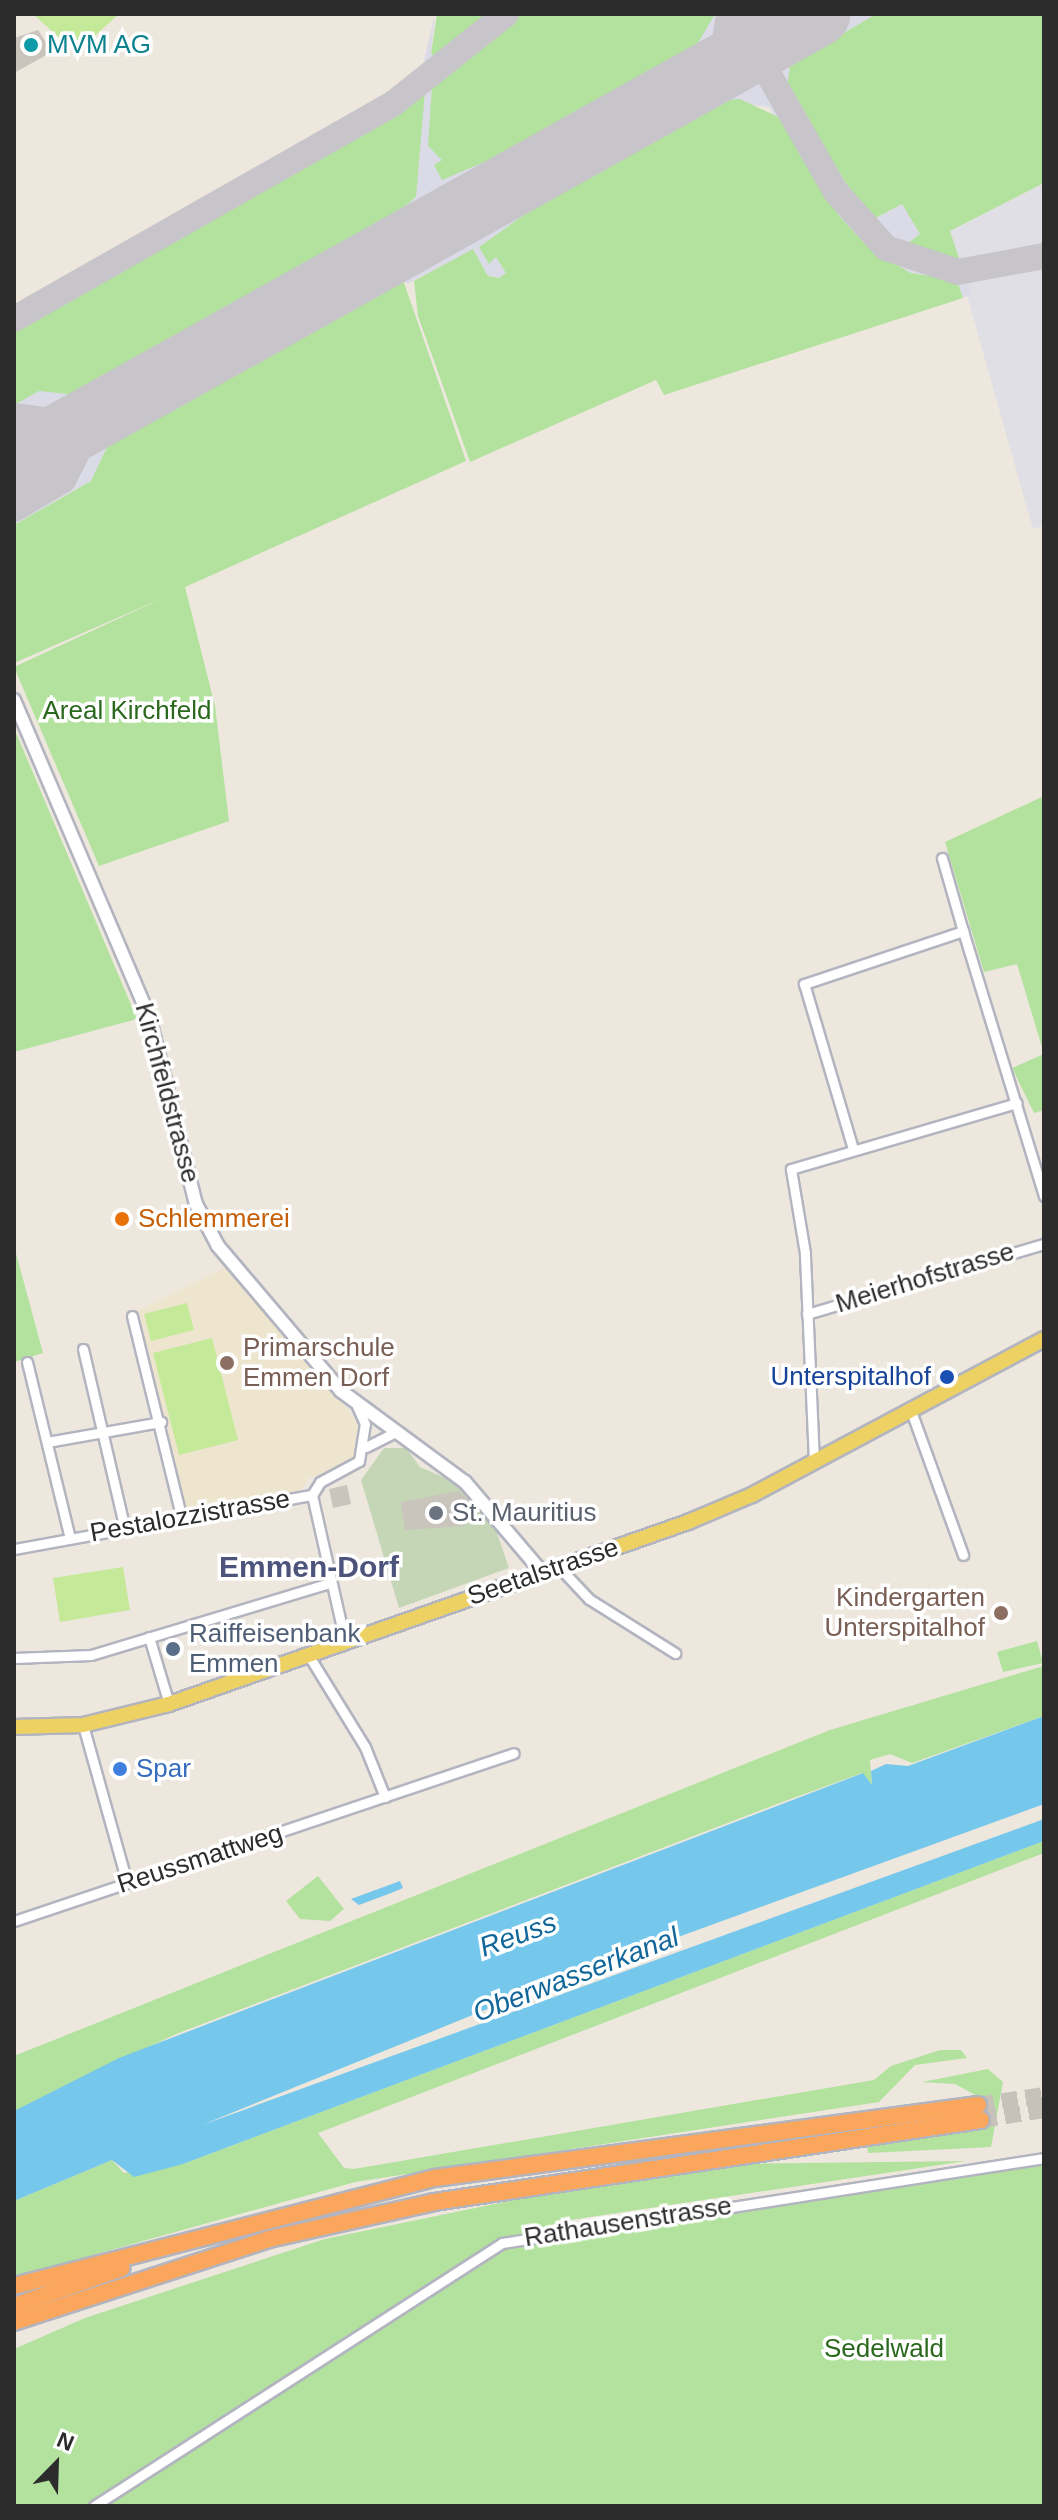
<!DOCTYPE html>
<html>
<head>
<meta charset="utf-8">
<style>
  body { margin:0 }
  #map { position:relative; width:1058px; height:2520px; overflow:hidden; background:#ede7de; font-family:Arial,sans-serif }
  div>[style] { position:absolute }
  .industrial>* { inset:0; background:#e1dfe6 }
  .education>* { inset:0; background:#eee5cf }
  .airport>* { inset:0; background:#dadbe6 }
  .green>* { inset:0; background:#b2e29d }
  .cemetery>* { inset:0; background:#c5d6b6 }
  .pitch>* { inset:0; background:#c4e999 }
  .water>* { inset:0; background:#75c8ec }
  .taxiway>* { height:26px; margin:-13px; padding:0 13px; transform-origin:13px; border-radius:13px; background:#c7c5ca }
  .runway>* { height:66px; margin:-33px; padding:0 33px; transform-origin:33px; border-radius:33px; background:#c7c5ca }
  .building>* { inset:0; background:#c9c5bd }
  .highway-tunnel>* { height:16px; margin-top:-8px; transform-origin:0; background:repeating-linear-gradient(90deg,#c6c2ba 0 16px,transparent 0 24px) }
  .roads { filter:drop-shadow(2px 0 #b2b4bf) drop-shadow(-2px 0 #b2b4bf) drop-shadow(0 2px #b2b4bf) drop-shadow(0 -2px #b2b4bf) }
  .street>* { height:9px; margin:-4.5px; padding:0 4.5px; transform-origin:4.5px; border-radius:4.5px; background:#fff }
  .secondary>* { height:12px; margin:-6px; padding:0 6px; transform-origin:6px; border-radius:6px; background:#fff }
  .primary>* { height:14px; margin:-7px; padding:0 7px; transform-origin:7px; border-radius:7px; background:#edd263 }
  .highway>* { height:16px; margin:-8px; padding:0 8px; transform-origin:8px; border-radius:8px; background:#faa65d }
  .dots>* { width:22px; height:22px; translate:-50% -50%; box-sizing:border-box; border:4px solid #fff; border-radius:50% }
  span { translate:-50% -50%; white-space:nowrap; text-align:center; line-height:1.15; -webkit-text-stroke:7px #fff; paint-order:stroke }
  .culture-label { font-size:26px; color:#0d838f }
  .left { translate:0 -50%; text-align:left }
  .park-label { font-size:26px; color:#2a681d }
  .street-label { font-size:26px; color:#2c2c2c }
  .food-label { font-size:26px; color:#c56008 }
  .education-label { font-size:26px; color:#785e54 }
  .right { translate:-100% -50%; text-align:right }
  .transit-label { font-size:26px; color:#164399 }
  .worship-label { font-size:26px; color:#5b616d }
  .service-label { font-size:26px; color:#4e5e75 }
  .shop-label { font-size:26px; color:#366cbe }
  .water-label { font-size:28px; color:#11669a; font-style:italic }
  .quarter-label { font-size:30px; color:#4d547c; font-weight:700 }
  .frame { position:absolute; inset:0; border:16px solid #2c2c2c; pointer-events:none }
  .north { position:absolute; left:16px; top:2424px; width:80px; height:80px; -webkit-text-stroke:6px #fff; paint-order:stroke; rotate:23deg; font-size:22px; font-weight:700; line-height:32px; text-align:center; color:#2c2c2c }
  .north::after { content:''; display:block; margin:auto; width:28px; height:36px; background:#2c2c2c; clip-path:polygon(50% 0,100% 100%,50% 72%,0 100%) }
</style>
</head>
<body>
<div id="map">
  <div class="industrial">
    <div style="clip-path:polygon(1044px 183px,1044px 525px,1033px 529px,949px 232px)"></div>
  </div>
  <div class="education">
    <div style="clip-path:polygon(227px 1267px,351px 1413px,361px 1429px,358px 1454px,350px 1466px,308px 1478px,301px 1491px,185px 1516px,135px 1312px)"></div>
  </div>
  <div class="airport">
    <div style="clip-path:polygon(435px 14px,431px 53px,458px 47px,496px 14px,876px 14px,790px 65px,853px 201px,871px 221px,902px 204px,920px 234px,904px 245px,960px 261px,972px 294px,963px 298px,957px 280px,911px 273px,870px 249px,839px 216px,769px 107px,717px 101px,545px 200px,480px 247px,496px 256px,506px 273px,499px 278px,488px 276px,473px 250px,407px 284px,403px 280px,108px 445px,91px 481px,14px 525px,14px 312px,420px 77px)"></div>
  </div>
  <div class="green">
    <div style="clip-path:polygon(437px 14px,496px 14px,438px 63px,431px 53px)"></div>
    <div style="clip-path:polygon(517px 14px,715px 14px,695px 48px,517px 148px,442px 180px,434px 165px,442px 160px,428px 146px,432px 86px)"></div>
    <div style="clip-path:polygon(876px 14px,1044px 14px,1044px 183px,950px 231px,960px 261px,904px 246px,920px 234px,902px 204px,870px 221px,787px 89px,790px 65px)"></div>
    <div style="clip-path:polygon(425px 91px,416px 197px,387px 221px,78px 395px,39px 391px,14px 405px,14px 329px)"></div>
    <div style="clip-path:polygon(740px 99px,783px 119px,839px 216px,870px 249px,911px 273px,957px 280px,963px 298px,664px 395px,656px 380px,470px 462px,418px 316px,414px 281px,473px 249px,488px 276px,499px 278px,506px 273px,496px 257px,489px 264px,479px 247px,545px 200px,717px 101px)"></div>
    <div style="clip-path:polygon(403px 280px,466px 461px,185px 587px,215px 706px,229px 821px,99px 866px,14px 667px,163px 598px,14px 663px,14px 525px,91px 481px,108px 445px)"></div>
    <div style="clip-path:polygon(14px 728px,137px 1019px,14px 1052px)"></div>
    <div style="clip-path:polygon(1044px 796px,1044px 1110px,1034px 1113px,1012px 1068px,1044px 1054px,1017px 964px,984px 972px,945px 842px)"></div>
    <div style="clip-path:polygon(14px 1246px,43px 1353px,14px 1362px)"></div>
    <div style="clip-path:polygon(1037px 1641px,1043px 1663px,1003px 1672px,997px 1652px)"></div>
    <div style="clip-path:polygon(1044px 1666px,1044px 1716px,912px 1763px,890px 1754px,870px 1760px,872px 1785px,862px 1773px,777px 1804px,176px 2034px,14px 2111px,14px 2056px,830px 1730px)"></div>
    <div style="clip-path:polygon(1044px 1841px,1044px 1853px,318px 2133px,344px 2168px,354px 2169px,874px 2080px,891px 2066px,940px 2050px,961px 2050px,967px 2058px,915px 2065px,879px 2102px,355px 2182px,14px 2277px,14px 2201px,112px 2160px,124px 2173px,183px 2164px)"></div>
    <div style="clip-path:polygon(318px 1876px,344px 1909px,330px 1921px,300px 1919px,286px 1901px)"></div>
    <div style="clip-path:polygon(988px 2069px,1003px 2082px,991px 2147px,868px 2153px,867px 2146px,981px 2130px,981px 2098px,955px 2084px,922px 2082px)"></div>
    <div style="clip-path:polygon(966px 2161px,570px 2220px,571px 2233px,1044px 2164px,1044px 2506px,14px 2506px,14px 2349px,85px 2318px,325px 2239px,509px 2201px,727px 2164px)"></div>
  </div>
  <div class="cemetery">
    <div style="clip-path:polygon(384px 1448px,406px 1448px,420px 1467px,457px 1483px,492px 1518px,509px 1568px,399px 1608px,361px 1480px)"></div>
  </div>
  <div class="pitch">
    <div style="clip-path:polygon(33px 14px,119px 14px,76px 53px)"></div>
    <div style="clip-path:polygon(187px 1303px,194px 1330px,151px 1341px,144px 1314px)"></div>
    <div style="clip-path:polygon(212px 1338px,238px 1440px,179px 1455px,153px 1353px)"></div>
    <div style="clip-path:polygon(123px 1567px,130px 1610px,60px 1622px,53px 1578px)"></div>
  </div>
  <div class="water">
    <div style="clip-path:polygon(1044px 1716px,1044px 1804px,549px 1984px,202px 2125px,1044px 1819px,1044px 1841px,183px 2164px,134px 2177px,112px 2160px,14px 2201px,14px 2111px,119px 2058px,863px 1773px,872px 1785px,871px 1771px,886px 1764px,908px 1766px)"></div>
    <div style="clip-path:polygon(400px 1881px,403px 1888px,391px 1893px,359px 1905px,351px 1899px)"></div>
  </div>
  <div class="taxiway">
    <div style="left:734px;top:14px;width:205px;rotate:60.2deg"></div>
    <div style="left:836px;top:192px;width:75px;rotate:48.2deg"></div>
    <div style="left:886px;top:248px;width:76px;rotate:18.4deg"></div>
    <div style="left:958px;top:272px;width:87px;rotate:-10.5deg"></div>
    <div style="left:737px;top:23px;width:21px;rotate:31deg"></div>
    <div style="left:755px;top:34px;width:33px;rotate:-7deg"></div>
    <div style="left:701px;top:79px;width:34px;rotate:-50deg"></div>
    <div style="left:723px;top:53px;width:39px;rotate:-81deg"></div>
    <div style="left:14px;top:319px;width:437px;rotate:-29.6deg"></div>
    <div style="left:394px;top:103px;width:143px;rotate:-38.5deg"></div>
    <div style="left:14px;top:416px;width:68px;rotate:7.7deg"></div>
    <div style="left:14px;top:456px;width:23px;rotate:-13deg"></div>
    <div style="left:14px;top:509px;width:57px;rotate:-30.6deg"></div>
    <div style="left:63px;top:480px;width:72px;rotate:-62.7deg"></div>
  </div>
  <div class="runway">
    <div style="left:14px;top:462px;width:920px;rotate:-29.16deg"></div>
  </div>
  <div class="building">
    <div style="clip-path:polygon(38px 30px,52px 52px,14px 73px,14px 38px)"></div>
    <div style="clip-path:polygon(347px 1485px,351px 1504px,333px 1508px,329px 1489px)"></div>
    <div style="clip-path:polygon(459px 1491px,472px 1504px,464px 1526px,405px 1530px,401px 1502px)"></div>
  </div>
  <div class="highway-tunnel">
    <div style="left:978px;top:2105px;width:67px;rotate:-8.6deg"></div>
    <div style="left:981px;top:2120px;width:64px;rotate:-9deg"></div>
  </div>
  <div class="roads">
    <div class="street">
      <div style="left:942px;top:858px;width:76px;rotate:74deg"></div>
      <div style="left:853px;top:1149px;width:172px;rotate:-106.5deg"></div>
      <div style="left:804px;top:984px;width:168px;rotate:-18.4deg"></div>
      <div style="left:963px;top:931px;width:277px;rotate:73deg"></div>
      <div style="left:807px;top:1314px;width:247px;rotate:-16.5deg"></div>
      <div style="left:132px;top:1316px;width:209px;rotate:76.2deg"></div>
      <div style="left:83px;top:1349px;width:185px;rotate:76.9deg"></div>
      <div style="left:27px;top:1362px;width:181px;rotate:76.3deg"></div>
      <div style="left:911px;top:1411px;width:153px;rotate:70.1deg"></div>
      <div style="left:47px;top:1442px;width:116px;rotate:-10deg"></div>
      <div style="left:366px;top:1447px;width:33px;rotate:-27deg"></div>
      <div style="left:814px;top:1462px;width:209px;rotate:-92.5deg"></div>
      <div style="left:805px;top:1253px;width:85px;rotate:-99.5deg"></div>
      <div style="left:791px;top:1169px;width:235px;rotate:-16.3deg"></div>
      <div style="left:312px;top:1495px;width:151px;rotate:77.3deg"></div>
      <div style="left:312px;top:1495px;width:15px;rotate:-58deg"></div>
      <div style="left:320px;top:1482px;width:44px;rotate:-28.3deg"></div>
      <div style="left:359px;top:1461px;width:37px;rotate:-81deg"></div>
      <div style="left:365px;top:1424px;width:20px;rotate:-114deg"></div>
      <div style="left:14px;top:1549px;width:303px;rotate:-10.3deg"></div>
      <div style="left:559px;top:1567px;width:44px;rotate:46.8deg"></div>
      <div style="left:589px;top:1599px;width:102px;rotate:32.1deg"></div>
      <div style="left:149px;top:1637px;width:70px;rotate:73.4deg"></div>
      <div style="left:309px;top:1656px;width:107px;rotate:58.4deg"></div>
      <div style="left:365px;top:1747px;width:54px;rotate:68.2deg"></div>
      <div style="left:14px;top:1658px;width:77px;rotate:-2.2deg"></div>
      <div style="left:91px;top:1655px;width:250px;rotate:-16.8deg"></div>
      <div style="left:83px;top:1725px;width:164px;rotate:74.4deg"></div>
      <div style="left:14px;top:1921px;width:527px;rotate:-18.57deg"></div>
      <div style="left:94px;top:2506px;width:485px;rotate:-32.8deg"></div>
      <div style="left:502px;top:2243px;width:549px;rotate:-8.91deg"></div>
    </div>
    <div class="secondary">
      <div style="left:14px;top:700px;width:344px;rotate:66.9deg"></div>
      <div style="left:149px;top:1016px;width:194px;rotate:76deg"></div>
      <div style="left:196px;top:1204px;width:47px;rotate:62.4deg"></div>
      <div style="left:218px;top:1246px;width:190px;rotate:49.7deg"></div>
      <div style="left:341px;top:1391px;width:154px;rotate:36.3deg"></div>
      <div style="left:465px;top:1482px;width:118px;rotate:49.5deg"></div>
    </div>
    <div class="primary">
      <div style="left:14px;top:1727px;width:69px;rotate:-1.7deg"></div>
      <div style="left:83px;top:1725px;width:89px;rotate:-13.7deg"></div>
      <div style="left:169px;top:1704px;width:550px;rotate:-19.32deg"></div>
      <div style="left:688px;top:1522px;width:69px;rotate:-22.9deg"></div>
      <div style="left:752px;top:1495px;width:331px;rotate:-28.1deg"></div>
    </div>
    <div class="highway">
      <div style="left:14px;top:2286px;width:435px;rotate:-14.4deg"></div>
      <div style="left:435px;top:2178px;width:548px;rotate:-7.66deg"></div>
      <div style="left:14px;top:2306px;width:114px;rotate:-19.4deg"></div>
      <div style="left:14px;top:2322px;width:268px;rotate:-18deg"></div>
      <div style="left:269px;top:2239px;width:169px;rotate:-12.6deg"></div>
      <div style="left:434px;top:2202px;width:553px;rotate:-8.53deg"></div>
    </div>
  </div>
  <div class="dots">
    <div style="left:31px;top:45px;background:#0f9aa8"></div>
    <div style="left:122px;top:1219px;background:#e8710a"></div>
    <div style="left:227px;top:1363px;background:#8d6e63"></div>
    <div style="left:947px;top:1377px;background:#1a4fb4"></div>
    <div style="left:436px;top:1513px;background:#6b7280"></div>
    <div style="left:1001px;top:1613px;background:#8d6e63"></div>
    <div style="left:173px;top:1649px;background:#5c6f8a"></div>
    <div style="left:120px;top:1769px;background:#3f7fe0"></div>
  </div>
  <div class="culture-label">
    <span class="left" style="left:47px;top:45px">MVM AG</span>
  </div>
  <div class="park-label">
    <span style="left:127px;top:711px">Areal Kirchfeld</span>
    <span style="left:884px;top:2349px">Sedelwald</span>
  </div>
  <div class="street-label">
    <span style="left:167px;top:1093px;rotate:75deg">Kirchfeldstrasse</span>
    <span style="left:925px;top:1278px;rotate:-17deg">Meierhofstrasse</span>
    <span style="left:190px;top:1516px;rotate:-10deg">Pestalozzistrasse</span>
    <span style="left:543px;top:1572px;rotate:-19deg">Seetalstrasse</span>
    <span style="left:200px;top:1859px;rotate:-18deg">Reussmattweg</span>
    <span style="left:628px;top:2222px;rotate:-9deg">Rathausenstrasse</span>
  </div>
  <div class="food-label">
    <span class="left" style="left:138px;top:1219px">Schlemmerei</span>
  </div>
  <div class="education-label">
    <span class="left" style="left:243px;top:1363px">Primarschule<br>Emmen Dorf</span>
    <span class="right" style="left:985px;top:1613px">Kindergarten<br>Unterspitalhof</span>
  </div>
  <div class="transit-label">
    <span class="right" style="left:931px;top:1377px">Unterspitalhof</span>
  </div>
  <div class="worship-label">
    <span class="left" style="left:452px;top:1513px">St. Mauritius</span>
  </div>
  <div class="service-label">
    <span class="left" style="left:189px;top:1649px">Raiffeisenbank<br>Emmen</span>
  </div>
  <div class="shop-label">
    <span class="left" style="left:136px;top:1769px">Spar</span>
  </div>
  <div class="water-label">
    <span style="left:518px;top:1935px;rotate:-20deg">Reuss</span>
    <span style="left:576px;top:1975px;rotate:-21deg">Oberwasserkanal</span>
  </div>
  <div class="quarter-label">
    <span style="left:309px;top:1567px">Emmen-Dorf</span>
  </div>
  <div class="frame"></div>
  <div class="north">N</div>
</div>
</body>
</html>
